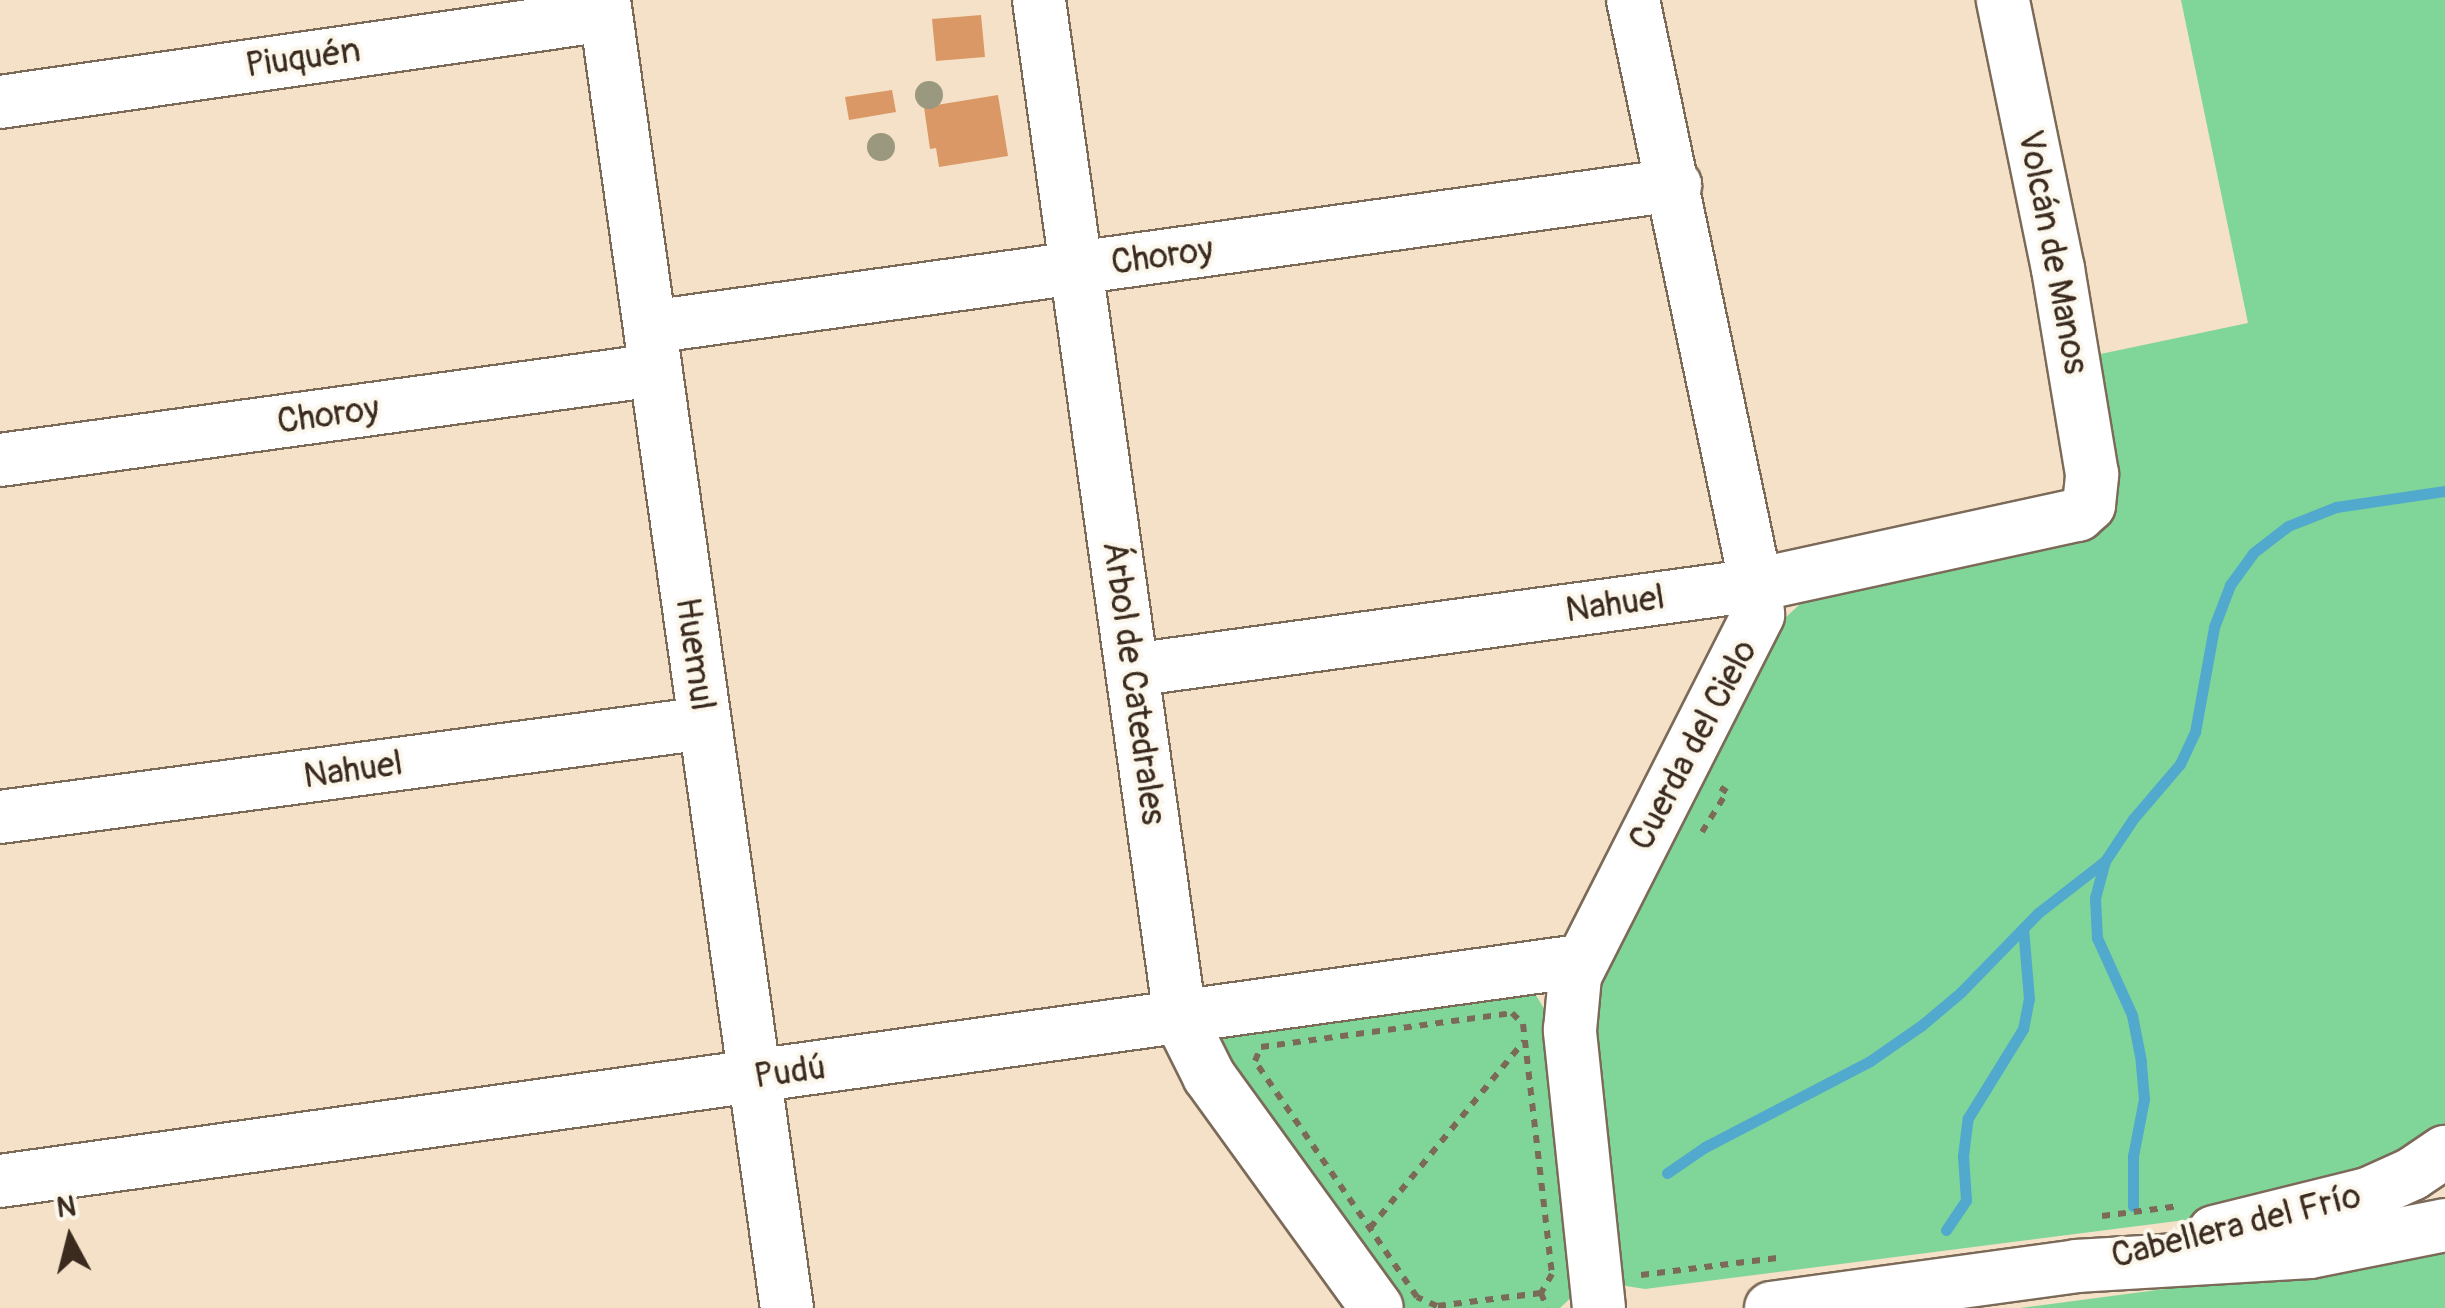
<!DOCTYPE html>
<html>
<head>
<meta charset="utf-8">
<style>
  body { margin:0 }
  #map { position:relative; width:2445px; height:1308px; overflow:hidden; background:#f5e1c7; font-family:Pangolin,sans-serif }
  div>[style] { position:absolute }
  .green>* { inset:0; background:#80d598 }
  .stream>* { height:11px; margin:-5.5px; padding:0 5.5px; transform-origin:5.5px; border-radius:5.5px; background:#51a9ce }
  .building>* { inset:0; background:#da9866 }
  .path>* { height:6px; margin-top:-3px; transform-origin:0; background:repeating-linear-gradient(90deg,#7c6a59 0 8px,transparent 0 16px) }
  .roads { filter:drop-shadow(2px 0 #7c6a59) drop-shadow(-2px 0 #7c6a59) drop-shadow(0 2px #7c6a59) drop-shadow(0 -2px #7c6a59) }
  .minor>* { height:52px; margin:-26px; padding:0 26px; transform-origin:26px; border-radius:26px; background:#fff }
  .trees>* { width:28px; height:28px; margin:-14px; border-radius:50%; background:#9a987e }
  span { translate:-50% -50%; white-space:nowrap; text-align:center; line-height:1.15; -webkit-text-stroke:8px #fbf7ec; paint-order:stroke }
  .street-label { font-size:35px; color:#3b2a1e }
  .north { position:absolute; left:20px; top:1188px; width:100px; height:100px; -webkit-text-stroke:8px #fbf7ec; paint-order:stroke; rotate:353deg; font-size:28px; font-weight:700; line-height:40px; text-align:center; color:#3b2a1e }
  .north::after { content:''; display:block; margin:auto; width:35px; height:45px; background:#3b2a1e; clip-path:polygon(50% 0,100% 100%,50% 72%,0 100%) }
</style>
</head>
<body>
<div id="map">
  <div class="green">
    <div style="clip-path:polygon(2181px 0,2445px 0,2445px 1127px,2417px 1149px,2248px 1212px,1645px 1289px,1626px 1286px,1618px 1281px,1587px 1002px,1785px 618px,1811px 594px,2069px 535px,2091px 356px,2248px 323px)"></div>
    <div style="clip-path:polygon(1534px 992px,1546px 1012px,1575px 1294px,1560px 1308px,1396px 1308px,1217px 1042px,1221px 1037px)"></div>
    <div style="clip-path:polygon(2445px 1244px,2445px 1308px,2020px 1308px,2324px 1268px)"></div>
  </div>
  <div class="stream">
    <div style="left:1667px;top:1173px;width:46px;rotate:-34.4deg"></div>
    <div style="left:1705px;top:1147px;width:186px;rotate:-27.5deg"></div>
    <div style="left:1870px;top:1061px;width:63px;rotate:-34.7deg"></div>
    <div style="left:1922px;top:1025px;width:51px;rotate:-40.2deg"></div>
    <div style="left:1961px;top:992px;width:110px;rotate:-45.7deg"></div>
    <div style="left:2038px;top:913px;width:85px;rotate:-37.8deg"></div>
    <div style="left:2133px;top:1206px;width:50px;rotate:-90deg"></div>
    <div style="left:2133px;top:1156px;width:58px;rotate:-79.1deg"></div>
    <div style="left:2144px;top:1099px;width:38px;rotate:-95deg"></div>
    <div style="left:2141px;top:1061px;width:47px;rotate:-101.1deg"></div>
    <div style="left:2132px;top:1015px;width:85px;rotate:-114.4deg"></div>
    <div style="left:2097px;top:938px;width:40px;rotate:-92.9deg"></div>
    <div style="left:2095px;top:898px;width:38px;rotate:-75deg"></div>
    <div style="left:2105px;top:861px;width:50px;rotate:-56.3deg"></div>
    <div style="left:2133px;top:819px;width:72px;rotate:-49.5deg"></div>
    <div style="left:2180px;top:764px;width:35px;rotate:-65deg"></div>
    <div style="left:2195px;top:732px;width:107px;rotate:-79.7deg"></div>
    <div style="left:2214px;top:627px;width:45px;rotate:-69.1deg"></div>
    <div style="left:2230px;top:585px;width:39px;rotate:-54deg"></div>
    <div style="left:2253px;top:553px;width:44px;rotate:-37.6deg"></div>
    <div style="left:2288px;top:526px;width:52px;rotate:-21.6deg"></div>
    <div style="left:2336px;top:507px;width:110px;rotate:-8.4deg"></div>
    <div style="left:1946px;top:1230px;width:36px;rotate:-56deg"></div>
    <div style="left:1966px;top:1200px;width:44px;rotate:-93.9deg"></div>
    <div style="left:1963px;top:1156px;width:38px;rotate:-83deg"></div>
    <div style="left:1968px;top:1118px;width:105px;rotate:-58.3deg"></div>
    <div style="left:2023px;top:1029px;width:31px;rotate:-79deg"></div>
    <div style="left:2029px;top:999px;width:71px;rotate:-94.8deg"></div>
  </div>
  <div class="building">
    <div style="clip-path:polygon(981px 15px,985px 57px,936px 61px,932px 19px)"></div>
    <div style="clip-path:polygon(892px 90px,896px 112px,849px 120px,845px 97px)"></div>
    <div style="clip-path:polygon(998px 95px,1008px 156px,939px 167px,936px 148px,930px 149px,924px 107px)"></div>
  </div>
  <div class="path">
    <div style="left:1702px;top:832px;width:47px;rotate:-58deg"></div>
    <div style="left:1727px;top:792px;width:11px;rotate:-146deg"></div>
    <div style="left:1512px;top:1013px;width:16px;rotate:45deg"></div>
    <div style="left:1523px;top:1024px;width:252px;rotate:83.4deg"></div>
    <div style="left:1552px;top:1274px;width:22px;rotate:120deg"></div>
    <div style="left:1541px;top:1293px;width:105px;rotate:172.9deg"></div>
    <div style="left:1437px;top:1306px;width:22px;rotate:-156deg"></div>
    <div style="left:1417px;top:1297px;width:286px;rotate:-124.5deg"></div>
    <div style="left:1255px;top:1061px;width:15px;rotate:-67deg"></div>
    <div style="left:1261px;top:1047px;width:253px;rotate:-7.7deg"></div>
    <div style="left:2102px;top:1216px;width:78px;rotate:-7.4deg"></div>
    <div style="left:1370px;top:1228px;width:242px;rotate:-50.5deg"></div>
    <div style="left:1641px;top:1275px;width:137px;rotate:-7.1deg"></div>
    <div style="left:1541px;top:1293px;width:16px;rotate:68deg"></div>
  </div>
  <div class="roads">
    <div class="minor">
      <div style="left:604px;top:0;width:1321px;rotate:82.04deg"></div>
      <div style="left:1039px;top:0;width:1028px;rotate:82.11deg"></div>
      <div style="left:1180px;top:1018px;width:65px;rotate:63.4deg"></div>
      <div style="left:1209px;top:1076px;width:286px;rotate:54.1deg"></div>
      <div style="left:0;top:102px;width:612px;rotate:-8.17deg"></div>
      <div style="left:650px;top:327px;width:1035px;rotate:-7.89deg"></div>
      <div style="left:0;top:460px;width:662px;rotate:-7.81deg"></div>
      <div style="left:1132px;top:670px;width:630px;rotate:-7.76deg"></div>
      <div style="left:1756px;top:585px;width:330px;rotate:-12.3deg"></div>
      <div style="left:2078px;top:515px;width:15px;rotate:-42deg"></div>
      <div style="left:2089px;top:505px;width:31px;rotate:-84deg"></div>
      <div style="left:2092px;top:474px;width:208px;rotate:-99.4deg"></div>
      <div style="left:2058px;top:269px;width:275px;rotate:-101.6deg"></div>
      <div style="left:0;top:817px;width:711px;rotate:-7.59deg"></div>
      <div style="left:0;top:1181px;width:1595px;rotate:-7.93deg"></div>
      <div style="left:2214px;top:1232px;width:159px;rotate:-13.9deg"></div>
      <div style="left:2368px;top:1194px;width:48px;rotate:-24.4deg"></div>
      <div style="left:2412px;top:1174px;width:40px;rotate:-34deg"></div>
      <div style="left:1599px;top:1308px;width:280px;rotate:-96deg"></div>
      <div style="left:1570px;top:1030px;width:54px;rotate:-84.7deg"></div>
      <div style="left:1575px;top:976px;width:405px;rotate:-63.1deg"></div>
      <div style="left:1758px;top:615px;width:30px;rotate:-94deg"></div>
      <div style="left:1756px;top:585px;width:598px;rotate:-101.87deg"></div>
      <div style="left:1771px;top:1308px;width:308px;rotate:-7.8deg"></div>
      <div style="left:2076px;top:1266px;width:234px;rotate:-3.4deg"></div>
      <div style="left:2310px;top:1252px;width:138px;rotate:-11.3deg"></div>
    </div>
  </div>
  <div class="trees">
    <div style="left:929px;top:95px"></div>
    <div style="left:881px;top:147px"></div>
  </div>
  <div class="street-label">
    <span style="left:303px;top:58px;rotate:-8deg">Piuquén</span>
    <span style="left:2053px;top:252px;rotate:79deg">Volcán de Manos</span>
    <span style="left:1162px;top:256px;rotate:-8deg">Choroy</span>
    <span style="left:328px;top:415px;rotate:-8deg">Choroy</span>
    <span style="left:1615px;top:604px;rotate:-8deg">Nahuel</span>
    <span style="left:695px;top:654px;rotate:82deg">Huemul</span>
    <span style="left:1134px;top:683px;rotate:82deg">Árbol de Catedrales</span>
    <span style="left:1693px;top:745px;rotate:-62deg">Cuerda del Cielo</span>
    <span style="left:353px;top:770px;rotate:-8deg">Nahuel</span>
    <span style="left:790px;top:1072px;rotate:-8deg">Pudú</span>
    <span style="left:2236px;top:1226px;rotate:-14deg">Cabellera del Frío</span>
  </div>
  <div class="north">N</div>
</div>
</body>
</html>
